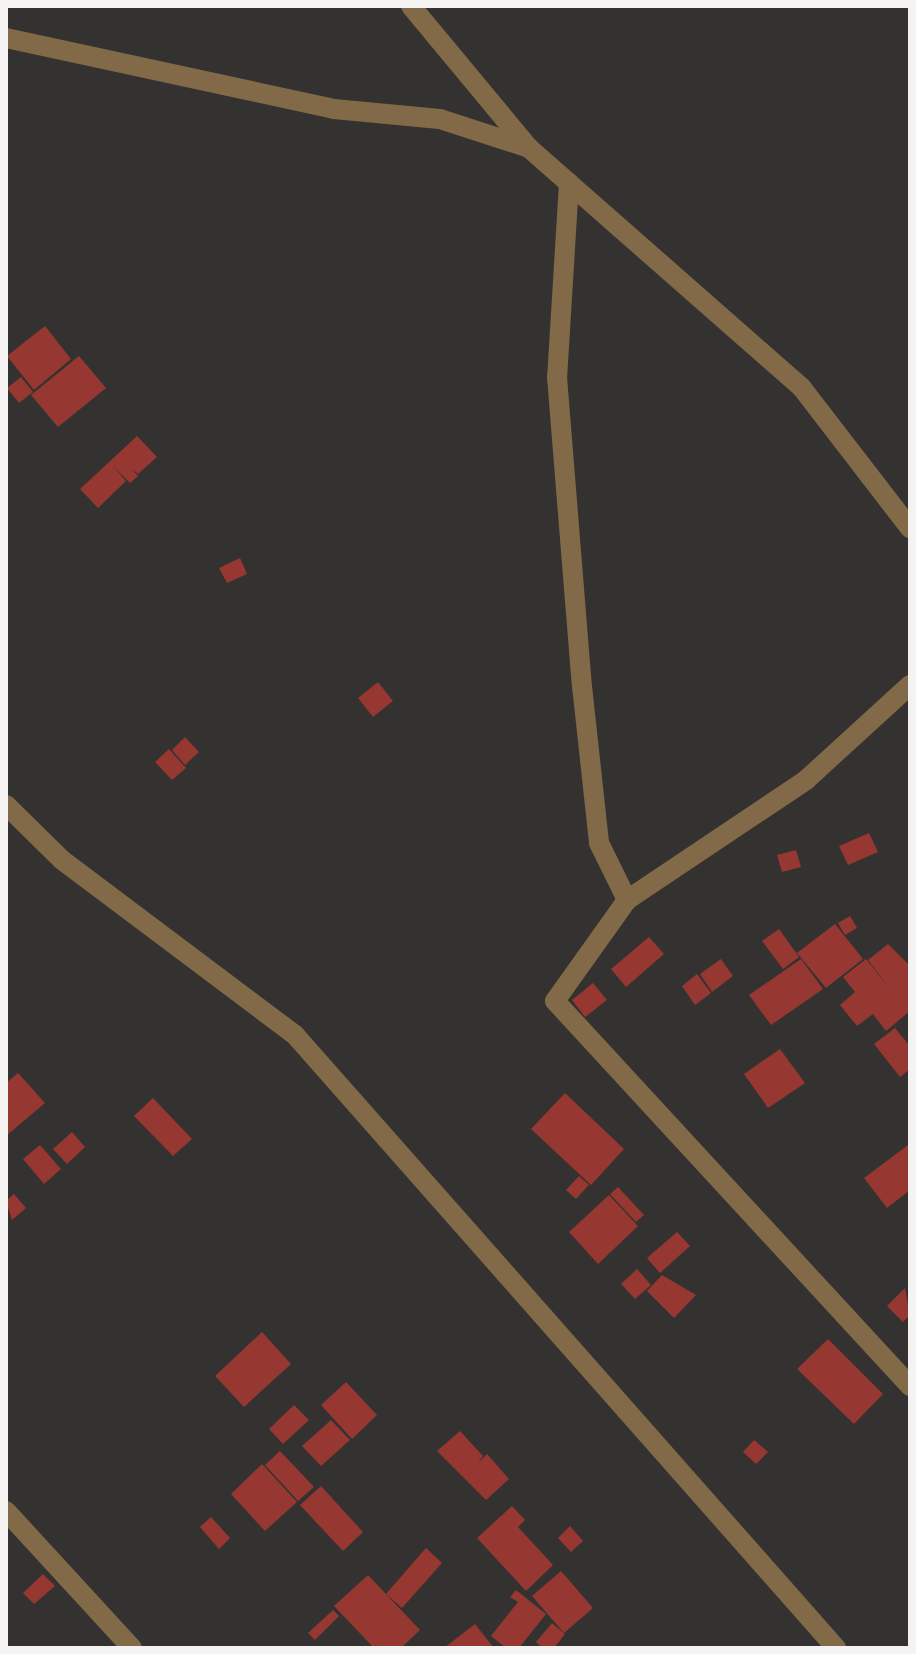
<!DOCTYPE html>
<html>
<head>
<meta charset="utf-8">
<style>
  body { margin:0 }
  #map { position:relative; width:916px; height:1654px; overflow:hidden; background:#343230; font-family:Quicksand,sans-serif }
  div>[style] { position:absolute }
  .building>* { inset:0; background:#963731 }
  .street>* { height:20px; margin:-10px; padding:0 10px; transform-origin:10px; border-radius:10px; background:#826947 }
  span { translate:-50% -50%; white-space:nowrap; text-align:center; line-height:1.15; -webkit-text-stroke:8px #2a2826; paint-order:stroke }
  .frame { position:absolute; inset:0; border:8px solid #f5f3f2; pointer-events:none }
</style>
</head>
<body>
<div id="map">
  <div class="building">
    <div style="clip-path:polygon(45px 326px,71px 359px,34px 390px,7px 356px)"></div>
    <div style="clip-path:polygon(79px 356px,106px 388px,58px 427px,31px 395px)"></div>
    <div style="clip-path:polygon(21px 377px,33px 392px,19px 403px,7px 388px)"></div>
    <div style="clip-path:polygon(137px 436px,157px 457px,138px 474px,131px 468px,138px 476px,130px 483px,113px 466px,126px 481px,98px 508px,80px 489px)"></div>
    <div style="clip-path:polygon(240px 558px,247px 574px,227px 583px,219px 568px)"></div>
    <div style="clip-path:polygon(378px 682px,393px 701px,373px 717px,358px 698px)"></div>
    <div style="clip-path:polygon(185px 737px,199px 752px,185px 765px,172px 750px)"></div>
    <div style="clip-path:polygon(169px 749px,186px 768px,172px 780px,155px 762px)"></div>
    <div style="clip-path:polygon(869px 833px,878px 852px,848px 865px,839px 846px)"></div>
    <div style="clip-path:polygon(796px 850px,801px 867px,782px 872px,777px 855px)"></div>
    <div style="clip-path:polygon(850px 916px,857px 928px,845px 935px,838px 923px)"></div>
    <div style="clip-path:polygon(835px 924px,863px 959px,826px 988px,797px 953px)"></div>
    <div style="clip-path:polygon(779px 929px,799px 957px,783px 969px,762px 941px)"></div>
    <div style="clip-path:polygon(649px 937px,664px 954px,626px 987px,611px 969px)"></div>
    <div style="clip-path:polygon(888px 944px,910px 966px,910px 1011px,886px 1031px,873px 1014px,857px 1026px,840px 1005px,855px 992px,843px 977px,866px 959px,891px 990px,868px 960px)"></div>
    <div style="clip-path:polygon(721px 959px,733px 976px,712px 992px,700px 974px)"></div>
    <div style="clip-path:polygon(801px 959px,823px 989px,771px 1025px,749px 995px)"></div>
    <div style="clip-path:polygon(697px 974px,711px 993px,695px 1005px,682px 986px)"></div>
    <div style="clip-path:polygon(593px 983px,607px 1000px,585px 1017px,572px 1000px)"></div>
    <div style="clip-path:polygon(895px 1028px,910px 1046px,910px 1069px,900px 1077px,874px 1044px)"></div>
    <div style="clip-path:polygon(780px 1049px,805px 1083px,768px 1108px,744px 1074px)"></div>
    <div style="clip-path:polygon(18px 1073px,45px 1103px,6px 1136px,6px 1083px)"></div>
    <div style="clip-path:polygon(565px 1093px,624px 1149px,591px 1185px,531px 1129px)"></div>
    <div style="clip-path:polygon(153px 1098px,192px 1139px,173px 1156px,134px 1116px)"></div>
    <div style="clip-path:polygon(72px 1132px,85px 1147px,67px 1164px,53px 1149px)"></div>
    <div style="clip-path:polygon(40px 1145px,61px 1169px,44px 1184px,23px 1159px)"></div>
    <div style="clip-path:polygon(908px 1145px,910px 1190px,887px 1208px,864px 1178px)"></div>
    <div style="clip-path:polygon(579px 1176px,589px 1185px,576px 1199px,566px 1190px)"></div>
    <div style="clip-path:polygon(618px 1187px,644px 1215px,636px 1222px,610px 1194px)"></div>
    <div style="clip-path:polygon(14px 1194px,26px 1208px,12px 1220px,6px 1201px)"></div>
    <div style="clip-path:polygon(609px 1195px,638px 1226px,598px 1264px,569px 1232px)"></div>
    <div style="clip-path:polygon(677px 1232px,690px 1246px,660px 1273px,647px 1258px)"></div>
    <div style="clip-path:polygon(637px 1269px,651px 1285px,635px 1299px,621px 1284px)"></div>
    <div style="clip-path:polygon(662px 1275px,696px 1295px,674px 1318px,647px 1291px)"></div>
    <div style="clip-path:polygon(905px 1288px,910px 1315px,903px 1322px,887px 1306px)"></div>
    <div style="clip-path:polygon(262px 1332px,291px 1364px,244px 1407px,215px 1376px)"></div>
    <div style="clip-path:polygon(828px 1339px,883px 1394px,854px 1424px,797px 1369px)"></div>
    <div style="clip-path:polygon(346px 1382px,377px 1415px,352px 1439px,321px 1405px)"></div>
    <div style="clip-path:polygon(294px 1405px,309px 1420px,283px 1444px,269px 1429px)"></div>
    <div style="clip-path:polygon(331px 1420px,350px 1440px,321px 1466px,302px 1446px)"></div>
    <div style="clip-path:polygon(460px 1431px,483px 1456px,478px 1463px,487px 1454px,509px 1479px,486px 1500px,437px 1451px)"></div>
    <div style="clip-path:polygon(754px 1440px,768px 1452px,756px 1464px,743px 1452px)"></div>
    <div style="clip-path:polygon(280px 1451px,314px 1487px,298px 1501px,265px 1465px)"></div>
    <div style="clip-path:polygon(262px 1464px,297px 1502px,265px 1531px,231px 1494px)"></div>
    <div style="clip-path:polygon(321px 1486px,363px 1532px,343px 1551px,300px 1505px)"></div>
    <div style="clip-path:polygon(512px 1506px,525px 1520px,518px 1527px,553px 1565px,526px 1591px,477px 1538px)"></div>
    <div style="clip-path:polygon(211px 1517px,230px 1538px,219px 1549px,200px 1527px)"></div>
    <div style="clip-path:polygon(570px 1526px,583px 1541px,571px 1552px,558px 1538px)"></div>
    <div style="clip-path:polygon(426px 1548px,442px 1563px,402px 1608px,386px 1594px)"></div>
    <div style="clip-path:polygon(561px 1571px,593px 1608px,564px 1633px,532px 1596px)"></div>
    <div style="clip-path:polygon(43px 1574px,55px 1586px,34px 1604px,23px 1593px)"></div>
    <div style="clip-path:polygon(368px 1575px,420px 1630px,401px 1648px,374px 1648px,334px 1606px)"></div>
    <div style="clip-path:polygon(516px 1590px,546px 1614px,519px 1648px,506px 1648px,491px 1636px,518px 1602px,510px 1597px)"></div>
    <div style="clip-path:polygon(333px 1610px,339px 1616px,315px 1640px,308px 1633px)"></div>
    <div style="clip-path:polygon(552px 1623px,565px 1634px,554px 1648px,543px 1648px,536px 1642px)"></div>
    <div style="clip-path:polygon(475px 1624px,494px 1648px,444px 1648px)"></div>
  </div>
  <div class="street">
    <div style="left:411px;top:6px;width:185px;rotate:50.3deg"></div>
    <div style="left:529px;top:148px;width:363px;rotate:41.3deg"></div>
    <div style="left:802px;top:388px;width:177px;rotate:52.4deg"></div>
    <div style="left:6px;top:38px;width:336px;rotate:12.2deg"></div>
    <div style="left:334px;top:109px;width:106px;rotate:5.4deg"></div>
    <div style="left:440px;top:119px;width:94px;rotate:18deg"></div>
    <div style="left:569px;top:183px;width:194px;rotate:93.5deg"></div>
    <div style="left:557px;top:377px;width:310px;rotate:85.4deg"></div>
    <div style="left:582px;top:686px;width:158px;rotate:83.8deg"></div>
    <div style="left:599px;top:843px;width:64px;rotate:63.8deg"></div>
    <div style="left:627px;top:900px;width:124px;rotate:125.5deg"></div>
    <div style="left:555px;top:1001px;width:524px;rotate:47.32deg"></div>
    <div style="left:6px;top:805px;width:78px;rotate:44.5deg"></div>
    <div style="left:62px;top:860px;width:291px;rotate:36.9deg"></div>
    <div style="left:295px;top:1035px;width:818px;rotate:48.57deg"></div>
    <div style="left:627px;top:900px;width:216px;rotate:-33.8deg"></div>
    <div style="left:806px;top:780px;width:141px;rotate:-42.4deg"></div>
    <div style="left:6px;top:1511px;width:186px;rotate:47.4deg"></div>
  </div>
  <div class="frame"></div>
</div>
</body>
</html>
